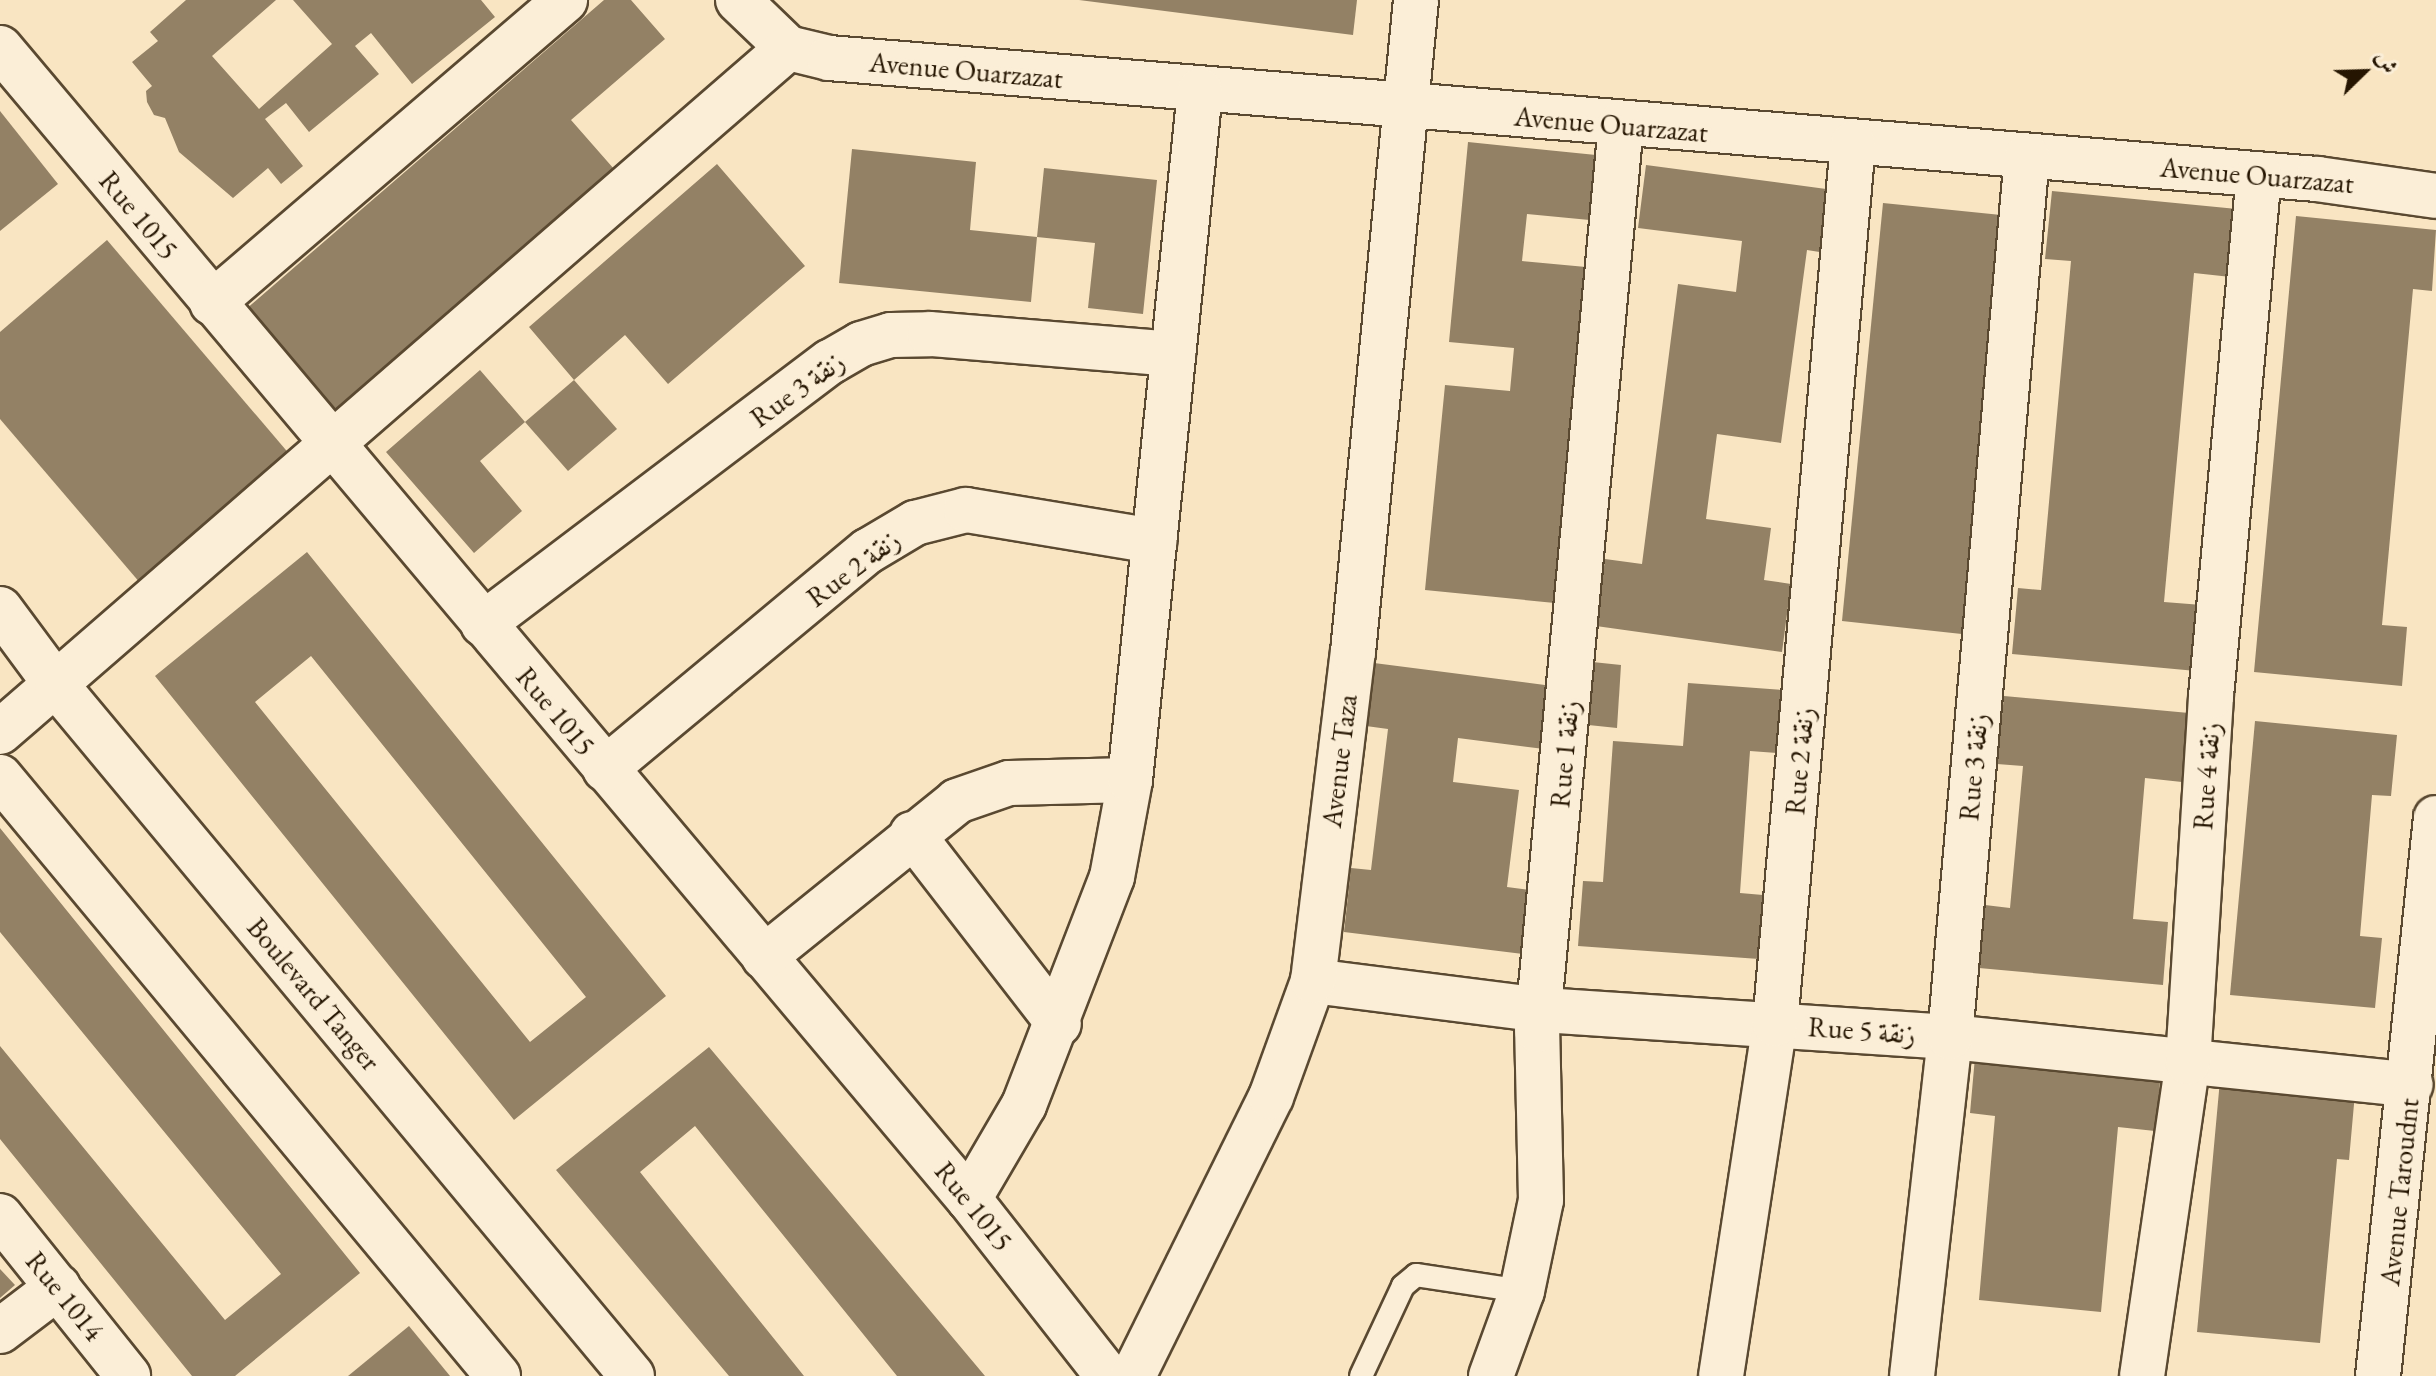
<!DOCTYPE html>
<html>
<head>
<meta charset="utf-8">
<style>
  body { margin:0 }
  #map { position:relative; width:2436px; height:1376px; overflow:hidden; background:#f9e5c2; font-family:"EB Garamond",Amiri,serif }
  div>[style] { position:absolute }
  .building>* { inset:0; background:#938165 }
  .roads { filter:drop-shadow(2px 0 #5a4931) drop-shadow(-2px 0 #5a4931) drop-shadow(0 2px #5a4931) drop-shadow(0 -2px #5a4931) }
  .service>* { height:22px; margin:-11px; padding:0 11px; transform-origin:11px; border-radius:11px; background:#fbeed7 }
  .minor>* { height:44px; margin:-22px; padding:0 22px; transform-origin:22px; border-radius:22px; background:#fbeed7 }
  .tertiary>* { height:44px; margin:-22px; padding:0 22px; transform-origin:22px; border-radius:22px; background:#fbeed7 }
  span { translate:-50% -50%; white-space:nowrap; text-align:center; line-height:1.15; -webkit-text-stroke:7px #fbeed7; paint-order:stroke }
  .street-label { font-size:28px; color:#251501 }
  .north { position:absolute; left:2324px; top:32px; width:80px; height:80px; -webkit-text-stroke:6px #fbeed7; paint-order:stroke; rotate:67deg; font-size:22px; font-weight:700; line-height:32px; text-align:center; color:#251501 }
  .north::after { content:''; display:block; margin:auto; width:28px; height:36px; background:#251501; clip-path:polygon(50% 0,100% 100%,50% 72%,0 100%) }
</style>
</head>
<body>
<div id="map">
  <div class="building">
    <div style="clip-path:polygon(186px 0,276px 0,212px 56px,259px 109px,332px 44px,293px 0,481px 0,495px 17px,412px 84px,371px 33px,355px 46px,379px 74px,309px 132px,286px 103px,265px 119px,303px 166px,281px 184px,268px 168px,233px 198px,179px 152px,165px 118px,154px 115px,147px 102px,146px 91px,152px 86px,132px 62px,158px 41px,150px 32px)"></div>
    <div style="clip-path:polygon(604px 0,631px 0,665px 39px,571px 120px,614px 169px,326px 418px,238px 316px)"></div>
    <div style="clip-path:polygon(1079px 0,1357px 0,1353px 35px)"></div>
    <div style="clip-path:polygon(0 111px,58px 184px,0 231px)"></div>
    <div style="clip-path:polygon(1468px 142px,1606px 156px,1600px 221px,1527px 214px,1522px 261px,1586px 267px,1559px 540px,1571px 541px,1565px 604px,1425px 590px,1445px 385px,1510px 391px,1514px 348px,1449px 342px)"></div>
    <div style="clip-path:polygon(852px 149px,976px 162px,970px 230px,1037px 237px,1031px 302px,839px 283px)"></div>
    <div style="clip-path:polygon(717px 164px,805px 266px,668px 384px,625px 335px,574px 380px,529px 327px)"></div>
    <div style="clip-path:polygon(1646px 165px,1841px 191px,1832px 254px,1807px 250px,1781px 443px,1717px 434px,1706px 519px,1771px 528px,1764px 580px,1791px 584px,1782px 652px,1596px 626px,1605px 559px,1642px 564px,1678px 284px,1736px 292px,1742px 241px,1638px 228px)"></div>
    <div style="clip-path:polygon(1044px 168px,1157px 180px,1143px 314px,1088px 308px,1095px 243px,1037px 237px)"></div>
    <div style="clip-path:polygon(2052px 191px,2237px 209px,2231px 277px,2194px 273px,2164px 602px,2202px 605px,2196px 671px,2012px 654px,2018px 588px,2041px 590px,2071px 261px,2045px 259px)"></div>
    <div style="clip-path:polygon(1883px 203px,2011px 216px,1971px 635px,1842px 621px)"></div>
    <div style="clip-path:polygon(2296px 216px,2436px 230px,2432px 291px,2413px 289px,2382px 625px,2407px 627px,2402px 686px,2254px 672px)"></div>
    <div style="clip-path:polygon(107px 240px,291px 456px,141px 584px,0 419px,0 332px)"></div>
    <div style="clip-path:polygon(480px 370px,525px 422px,480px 461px,522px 511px,474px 553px,386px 452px)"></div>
    <div style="clip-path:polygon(574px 380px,617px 429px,568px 471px,525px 422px)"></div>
    <div style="clip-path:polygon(evenodd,307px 552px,666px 996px,514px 1120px,155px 676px,307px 552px,311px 656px,586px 997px,530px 1042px,255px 702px,311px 656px)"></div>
    <div style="clip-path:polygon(1583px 661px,1621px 665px,1617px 728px,1579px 724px)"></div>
    <div style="clip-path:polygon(1374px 663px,1560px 687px,1552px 750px,1458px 738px,1453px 782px,1519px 790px,1507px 887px,1531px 890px,1523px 954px,1344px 932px,1351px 868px,1371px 870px,1388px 729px,1366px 726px)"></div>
    <div style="clip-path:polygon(1688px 683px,1782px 690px,1777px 753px,1750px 751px,1740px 893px,1763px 895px,1759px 959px,1578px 946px,1583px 881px,1603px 882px,1613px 741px,1683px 746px)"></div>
    <div style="clip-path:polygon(2004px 696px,2189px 713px,2182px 782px,2145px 778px,2133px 919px,2168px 922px,2163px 985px,1979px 968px,1985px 905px,2010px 908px,2023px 766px,1997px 764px)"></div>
    <div style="clip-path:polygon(2255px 721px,2397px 735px,2391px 796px,2372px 795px,2360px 936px,2382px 938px,2375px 1008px,2230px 995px)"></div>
    <div style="clip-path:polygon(0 828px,360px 1273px,235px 1376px,192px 1376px,0 1139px,0 1046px,225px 1320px,281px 1274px,0 932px)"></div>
    <div style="clip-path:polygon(1976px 1046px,2162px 1063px,2155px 1131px,2118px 1127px,2101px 1312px,1979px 1300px,1995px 1116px,1970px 1113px)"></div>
    <div style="clip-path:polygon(709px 1047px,985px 1376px,897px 1376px,695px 1126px,640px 1172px,804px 1376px,729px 1376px,556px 1170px)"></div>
    <div style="clip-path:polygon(2220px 1080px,2355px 1093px,2349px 1160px,2337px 1159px,2320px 1343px,2197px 1332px)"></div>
    <div style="clip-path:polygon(0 1269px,15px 1285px,0 1298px)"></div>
    <div style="clip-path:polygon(409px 1326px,450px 1376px,348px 1376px)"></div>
  </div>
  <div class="roads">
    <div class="service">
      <div style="left:1361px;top:1376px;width:99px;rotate:-65deg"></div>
      <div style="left:1403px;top:1286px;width:17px;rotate:-40deg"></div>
      <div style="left:1416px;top:1275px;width:107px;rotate:8.6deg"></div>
    </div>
    <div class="minor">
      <div style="left:738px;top:0;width:69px;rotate:43.8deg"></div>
      <div style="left:788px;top:48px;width:42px;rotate:13.7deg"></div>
      <div style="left:829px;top:58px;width:1493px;rotate:4.65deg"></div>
      <div style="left:2317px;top:179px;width:120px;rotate:8.1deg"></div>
      <div style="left:0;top:48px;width:1505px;rotate:49.91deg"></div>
      <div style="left:969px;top:1199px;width:225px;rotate:51.9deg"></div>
      <div style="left:212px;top:303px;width:465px;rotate:-40.6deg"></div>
      <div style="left:483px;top:624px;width:435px;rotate:-37.1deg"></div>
      <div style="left:830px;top:362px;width:36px;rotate:-30deg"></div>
      <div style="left:861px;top:344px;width:31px;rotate:-17deg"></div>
      <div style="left:891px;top:335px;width:39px;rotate:-1deg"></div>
      <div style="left:930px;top:334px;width:244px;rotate:4.7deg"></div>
      <div style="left:0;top:732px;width:1043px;rotate:-40.96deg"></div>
      <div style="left:605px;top:769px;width:342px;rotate:-39.7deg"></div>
      <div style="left:868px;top:551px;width:55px;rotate:-30.8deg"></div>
      <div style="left:915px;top:523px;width:53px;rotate:-14.3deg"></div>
      <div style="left:966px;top:510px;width:191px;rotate:9.4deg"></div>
      <div style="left:912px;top:834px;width:240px;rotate:52.3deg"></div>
      <div style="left:764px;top:957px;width:248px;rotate:-38.9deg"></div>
      <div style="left:957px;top:801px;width:55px;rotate:-19.1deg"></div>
      <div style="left:1009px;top:783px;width:121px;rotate:-1.4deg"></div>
      <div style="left:1313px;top:981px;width:231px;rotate:7.2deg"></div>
      <div style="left:1542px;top:1010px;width:409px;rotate:3.8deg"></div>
      <div style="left:1950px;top:1037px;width:463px;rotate:5.9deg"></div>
      <div style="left:969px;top:1199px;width:109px;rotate:-59.7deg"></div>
      <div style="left:1024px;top:1105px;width:244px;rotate:-68.9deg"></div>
      <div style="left:1112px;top:877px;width:99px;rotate:-79.5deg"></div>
      <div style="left:1130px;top:780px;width:693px;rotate:-84.2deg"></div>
      <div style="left:0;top:1216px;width:205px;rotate:51.3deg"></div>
      <div style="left:0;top:1331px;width:73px;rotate:-37.2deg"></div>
      <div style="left:1133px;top:1376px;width:311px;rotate:-63.7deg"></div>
      <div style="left:1271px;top:1097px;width:123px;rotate:-70.1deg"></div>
      <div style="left:1313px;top:981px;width:331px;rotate:-83.1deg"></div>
      <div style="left:1353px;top:652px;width:655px;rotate:-84.48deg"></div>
      <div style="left:1491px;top:1376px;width:90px;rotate:-70deg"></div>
      <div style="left:1522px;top:1291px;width:93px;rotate:-78.2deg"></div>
      <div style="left:1541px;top:1200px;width:170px;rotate:-91.3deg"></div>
      <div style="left:1537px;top:1030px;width:910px;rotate:-84.7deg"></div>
      <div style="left:1721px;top:1376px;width:356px;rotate:-81.3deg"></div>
      <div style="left:1775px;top:1024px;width:884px;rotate:-84.94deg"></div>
      <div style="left:1912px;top:1376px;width:341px;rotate:-83.6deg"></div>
      <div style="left:1950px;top:1037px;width:884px;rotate:-85.01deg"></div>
      <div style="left:2142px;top:1376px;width:317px;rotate:-81.7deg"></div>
      <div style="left:2188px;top:1062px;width:367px;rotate:-86.4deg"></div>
      <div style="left:2211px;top:696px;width:524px;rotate:-84.75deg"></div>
    </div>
    <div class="tertiary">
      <div style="left:0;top:609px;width:96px;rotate:53.5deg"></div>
      <div style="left:57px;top:686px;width:898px;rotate:50.19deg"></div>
      <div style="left:0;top:777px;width:779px;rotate:50.26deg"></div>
      <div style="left:2378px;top:1376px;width:561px;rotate:-84.07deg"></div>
    </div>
  </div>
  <div class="street-label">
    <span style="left:966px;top:70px;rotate:5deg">Avenue Ouarzazat</span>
    <span style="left:1611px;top:124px;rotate:5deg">Avenue Ouarzazat</span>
    <span style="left:2257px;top:175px;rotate:5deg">Avenue Ouarzazat</span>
    <span style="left:139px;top:215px;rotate:50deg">Rue 1015</span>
    <span style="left:797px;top:389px;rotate:-36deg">Rue 3 زنقة</span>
    <span style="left:853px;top:568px;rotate:-37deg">Rue 2 زنقة</span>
    <span style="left:556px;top:711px;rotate:50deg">Rue 1015</span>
    <span style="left:1564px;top:754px;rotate:-85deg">Rue 1 زنقة</span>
    <span style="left:1339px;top:761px;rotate:-83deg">Avenue Taza</span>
    <span style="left:1799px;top:761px;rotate:-85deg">Rue 2 زنقة</span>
    <span style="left:1973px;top:767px;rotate:-85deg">Rue 3 زنقة</span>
    <span style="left:2206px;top:776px;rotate:-86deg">Rue 4 زنقة</span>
    <span style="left:314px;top:994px;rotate:50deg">Boulevard Tanger</span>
    <span style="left:1862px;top:1030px;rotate:4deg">Rue 5 زنقة</span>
    <span style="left:2399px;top:1192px;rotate:-84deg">Avenue Taroudnt</span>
    <span style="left:974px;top:1206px;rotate:51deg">Rue 1015</span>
    <span style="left:65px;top:1296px;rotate:51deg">Rue 1014</span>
  </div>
  <div class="north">ش</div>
</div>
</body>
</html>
